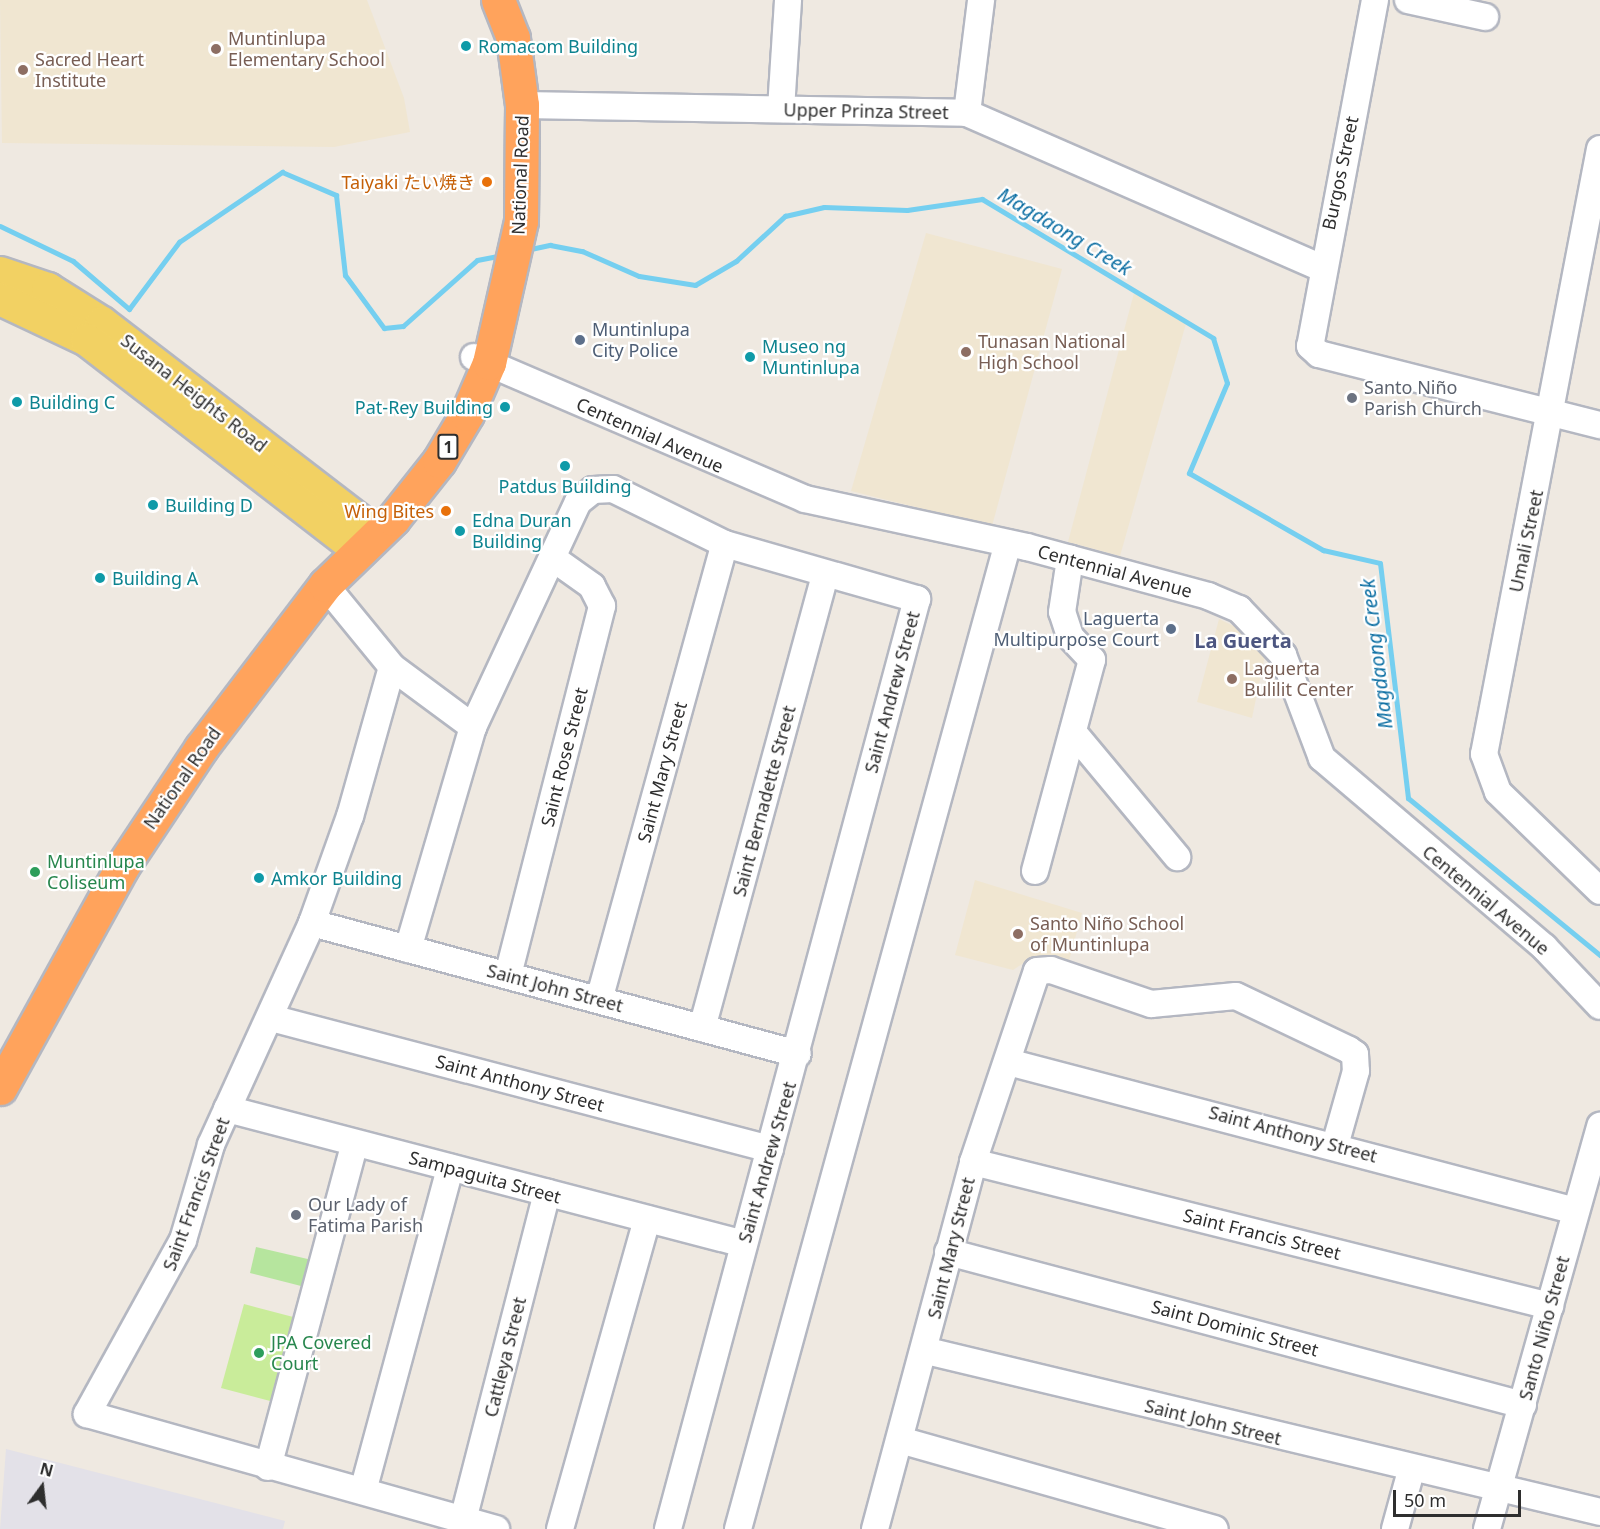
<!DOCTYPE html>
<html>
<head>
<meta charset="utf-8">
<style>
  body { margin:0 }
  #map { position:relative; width:1600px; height:1529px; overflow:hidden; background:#efe9e1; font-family:"Noto Sans","Noto Sans SC","Noto Sans JP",sans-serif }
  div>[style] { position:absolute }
  .industrial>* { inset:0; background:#e3e1e8 }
  .education>* { inset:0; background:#f0e6d1 }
  .green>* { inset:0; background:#b6e59e }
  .pitch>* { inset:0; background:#c9ec9a }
  .stream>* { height:5px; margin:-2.5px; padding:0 2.5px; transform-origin:2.5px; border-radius:2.5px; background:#75cff0 }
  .roads { filter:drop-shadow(2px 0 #b4b7c1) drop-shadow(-2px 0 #b4b7c1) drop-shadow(0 2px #b4b7c1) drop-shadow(0 -2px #b4b7c1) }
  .minor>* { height:26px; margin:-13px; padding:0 13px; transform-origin:13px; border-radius:13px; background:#fff }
  .major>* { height:32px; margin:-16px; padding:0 16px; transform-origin:16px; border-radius:16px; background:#f2d163 }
  .highway>* { height:33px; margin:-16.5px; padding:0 16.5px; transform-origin:16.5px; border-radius:16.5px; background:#ffa35c }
  .dots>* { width:16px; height:16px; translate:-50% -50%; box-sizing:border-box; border:3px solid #fff; border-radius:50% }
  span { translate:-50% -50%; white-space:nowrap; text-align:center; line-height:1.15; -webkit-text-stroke:4.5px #fff; paint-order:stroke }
  .shield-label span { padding:2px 4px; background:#fff; border:2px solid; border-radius:4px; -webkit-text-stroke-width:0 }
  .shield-label { font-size:16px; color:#2e2e2e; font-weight:700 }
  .education-label { font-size:18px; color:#785e54 }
  .left { translate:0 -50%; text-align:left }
  .culture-label { font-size:18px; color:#0d838f }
  .right { translate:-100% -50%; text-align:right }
  .street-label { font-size:18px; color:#2e2e2e }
  .food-label { font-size:18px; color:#c56008 }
  .service-label { font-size:18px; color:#4e5e75 }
  .worship-label { font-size:18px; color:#5b616d }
  .leisure-label { font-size:18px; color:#27864d }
  .water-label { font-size:20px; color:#0d6fa3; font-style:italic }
  .neighbourhood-label { font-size:20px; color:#4d5680; font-weight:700 }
  .north { position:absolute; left:12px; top:1457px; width:60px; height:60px; -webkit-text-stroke:4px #fff; paint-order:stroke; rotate:15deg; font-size:16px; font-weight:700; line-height:24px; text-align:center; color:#2e2e2e }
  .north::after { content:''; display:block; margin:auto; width:21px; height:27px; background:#2e2e2e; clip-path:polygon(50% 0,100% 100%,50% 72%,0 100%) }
  .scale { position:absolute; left:1393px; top:1490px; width:128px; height:27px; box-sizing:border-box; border:3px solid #2e2e2e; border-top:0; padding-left:8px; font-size:18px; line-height:21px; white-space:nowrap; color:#2e2e2e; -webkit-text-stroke:4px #fff; paint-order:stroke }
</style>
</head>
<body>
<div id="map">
  <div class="industrial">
    <div style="clip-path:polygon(6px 1449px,285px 1521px,283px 1529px,0 1529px)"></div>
  </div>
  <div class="education">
    <div style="clip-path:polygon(0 0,367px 0,404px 98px,410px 132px,334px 147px,2px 143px)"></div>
    <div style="clip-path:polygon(926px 233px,1062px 269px,992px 526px,851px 491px)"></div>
    <div style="clip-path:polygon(1134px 293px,1187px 320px,1120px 556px,1068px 542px)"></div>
    <div style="clip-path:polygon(1219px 619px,1242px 630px,1265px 655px,1252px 718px,1197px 702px)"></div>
    <div style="clip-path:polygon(975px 880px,1082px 913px,1067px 968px,1031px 958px,1013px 970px,955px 955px)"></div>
  </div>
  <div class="green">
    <div style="clip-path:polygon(256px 1247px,312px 1260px,305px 1287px,250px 1273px)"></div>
  </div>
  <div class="pitch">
    <div style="clip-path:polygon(244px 1304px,297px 1318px,274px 1402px,221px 1388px)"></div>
  </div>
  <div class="stream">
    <div style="left:0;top:226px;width:81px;rotate:25.6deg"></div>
    <div style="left:73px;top:261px;width:74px;rotate:40.6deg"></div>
    <div style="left:129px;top:309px;width:84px;rotate:-53.3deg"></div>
    <div style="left:179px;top:242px;width:125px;rotate:-34.2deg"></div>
    <div style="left:282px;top:172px;width:59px;rotate:23.1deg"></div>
    <div style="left:336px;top:195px;width:81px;rotate:83.6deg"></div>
    <div style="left:345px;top:275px;width:66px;rotate:53.7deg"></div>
    <div style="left:384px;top:328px;width:19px;rotate:-6deg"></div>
    <div style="left:403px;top:326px;width:99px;rotate:-41.7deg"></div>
    <div style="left:477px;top:260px;width:25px;rotate:-11deg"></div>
    <div style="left:526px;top:250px;width:25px;rotate:-12deg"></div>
    <div style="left:550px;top:245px;width:33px;rotate:11deg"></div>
    <div style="left:582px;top:251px;width:62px;rotate:23.7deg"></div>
    <div style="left:639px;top:276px;width:57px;rotate:9.1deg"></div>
    <div style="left:695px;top:285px;width:48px;rotate:-30.3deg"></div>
    <div style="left:736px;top:261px;width:67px;rotate:-42.6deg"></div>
    <div style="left:785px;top:216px;width:40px;rotate:-13deg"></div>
    <div style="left:824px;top:207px;width:83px;rotate:2.1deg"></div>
    <div style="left:907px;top:210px;width:76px;rotate:-8.3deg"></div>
    <div style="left:982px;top:199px;width:270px;rotate:31deg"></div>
    <div style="left:1213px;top:338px;width:47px;rotate:72.7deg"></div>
    <div style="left:1227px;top:383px;width:98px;rotate:112.9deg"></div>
    <div style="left:1189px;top:473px;width:155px;rotate:29.9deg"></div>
    <div style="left:1323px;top:550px;width:58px;rotate:12.8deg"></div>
    <div style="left:1380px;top:563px;width:237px;rotate:83.2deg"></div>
    <div style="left:1408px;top:798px;width:248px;rotate:39.3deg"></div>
  </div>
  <div class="roads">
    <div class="minor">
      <div style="left:1375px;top:0;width:352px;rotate:100.6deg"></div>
      <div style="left:1310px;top:346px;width:12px;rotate:42deg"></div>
      <div style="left:1319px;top:354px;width:290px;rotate:14.2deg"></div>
      <div style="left:1408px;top:0;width:79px;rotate:12.4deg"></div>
      <div style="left:522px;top:105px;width:445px;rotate:1deg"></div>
      <div style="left:967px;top:113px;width:386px;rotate:23.6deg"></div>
      <div style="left:781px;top:109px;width:109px;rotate:-86.3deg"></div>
      <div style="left:967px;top:113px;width:114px;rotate:-82.9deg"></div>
      <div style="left:1600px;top:149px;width:616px;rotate:100.85deg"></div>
      <div style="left:1484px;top:754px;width:40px;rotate:69.8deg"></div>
      <div style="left:1498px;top:792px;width:142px;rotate:44.1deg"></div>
      <div style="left:474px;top:357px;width:360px;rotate:23.2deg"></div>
      <div style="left:805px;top:499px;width:227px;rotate:12.2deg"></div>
      <div style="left:1027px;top:547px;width:188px;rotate:15.1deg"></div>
      <div style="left:1208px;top:596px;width:34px;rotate:23deg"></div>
      <div style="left:1239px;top:609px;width:64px;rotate:46.3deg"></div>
      <div style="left:1283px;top:655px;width:110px;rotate:69.3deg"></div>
      <div style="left:1322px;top:758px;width:292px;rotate:40.4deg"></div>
      <div style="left:1544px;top:947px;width:81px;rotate:46.5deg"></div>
      <div style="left:325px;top:585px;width:106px;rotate:50.7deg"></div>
      <div style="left:392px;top:667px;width:101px;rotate:36.5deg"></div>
      <div style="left:392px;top:667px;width:155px;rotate:105.7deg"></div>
      <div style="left:350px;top:816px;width:114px;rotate:109.6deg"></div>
      <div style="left:312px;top:923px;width:244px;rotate:114.5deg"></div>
      <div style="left:211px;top:1145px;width:99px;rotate:106.4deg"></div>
      <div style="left:183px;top:1240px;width:199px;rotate:118.9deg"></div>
      <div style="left:87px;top:1414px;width:425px;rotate:15.7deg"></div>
      <div style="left:1073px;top:732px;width:163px;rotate:50.2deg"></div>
      <div style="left:1035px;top:871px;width:219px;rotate:-74.9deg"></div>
      <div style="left:1092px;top:660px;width:33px;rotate:-133deg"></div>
      <div style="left:1070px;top:636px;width:25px;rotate:-108deg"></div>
      <div style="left:1062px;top:612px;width:54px;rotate:-81.4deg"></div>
      <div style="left:312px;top:923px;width:503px;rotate:15.09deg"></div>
      <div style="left:408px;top:949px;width:231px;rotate:-73.7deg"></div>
      <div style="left:473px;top:727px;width:248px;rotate:-65deg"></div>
      <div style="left:578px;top:502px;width:19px;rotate:-39deg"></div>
      <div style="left:593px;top:490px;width:20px;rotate:-3deg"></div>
      <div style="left:613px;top:489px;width:125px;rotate:26.2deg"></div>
      <div style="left:725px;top:544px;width:200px;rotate:16deg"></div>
      <div style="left:917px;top:599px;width:963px;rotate:104.99deg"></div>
      <div style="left:508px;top:975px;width:381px;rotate:-75.7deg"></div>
      <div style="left:602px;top:606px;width:22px;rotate:-117deg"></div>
      <div style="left:592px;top:586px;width:47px;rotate:-144.6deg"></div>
      <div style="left:599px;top:1000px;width:473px;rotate:-74.6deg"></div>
      <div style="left:271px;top:1018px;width:516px;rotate:14.71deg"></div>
      <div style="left:702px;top:1028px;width:470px;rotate:-74.8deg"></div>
      <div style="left:1008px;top:1062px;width:587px;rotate:14.7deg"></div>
      <div style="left:227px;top:1109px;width:534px;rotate:14.63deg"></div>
      <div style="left:973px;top:1162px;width:595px;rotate:14.01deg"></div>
      <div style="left:948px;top:1252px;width:595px;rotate:14.9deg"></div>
      <div style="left:927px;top:1351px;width:692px;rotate:13.45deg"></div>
      <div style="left:900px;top:1440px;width:327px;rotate:15.8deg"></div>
      <div style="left:268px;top:1467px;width:335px;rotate:-75deg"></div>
      <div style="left:363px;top:1491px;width:335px;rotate:-74.9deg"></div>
      <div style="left:463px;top:1520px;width:338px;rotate:-75.6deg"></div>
      <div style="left:560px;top:1529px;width:322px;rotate:-74.3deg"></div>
      <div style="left:738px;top:1529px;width:1022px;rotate:-74.69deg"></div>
      <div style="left:875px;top:1529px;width:380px;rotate:-75deg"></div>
      <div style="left:973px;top:1162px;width:201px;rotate:-71.5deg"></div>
      <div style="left:1037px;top:971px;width:14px;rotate:-4deg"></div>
      <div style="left:1051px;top:970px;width:106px;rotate:18.8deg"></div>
      <div style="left:1151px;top:1004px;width:85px;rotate:-5.4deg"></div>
      <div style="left:1236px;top:996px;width:125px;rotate:25.5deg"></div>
      <div style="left:1349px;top:1050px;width:7px;rotate:34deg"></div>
      <div style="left:1355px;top:1054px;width:17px;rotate:87deg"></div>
      <div style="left:1356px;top:1071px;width:77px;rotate:105.8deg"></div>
      <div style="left:1395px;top:1529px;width:60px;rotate:-74.6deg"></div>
      <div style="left:1487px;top:1529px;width:419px;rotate:-74.3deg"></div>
    </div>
    <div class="major">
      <div style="left:0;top:273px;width:51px;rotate:18.4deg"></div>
      <div style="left:48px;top:289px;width:64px;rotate:32.2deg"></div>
      <div style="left:102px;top:323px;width:347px;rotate:37.5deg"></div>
      <div style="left:0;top:299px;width:96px;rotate:25.2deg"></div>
      <div style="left:87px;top:340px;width:341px;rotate:37.7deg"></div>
    </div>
    <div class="highway">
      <div style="left:0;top:1088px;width:252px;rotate:-61.1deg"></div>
      <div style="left:122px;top:867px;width:143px;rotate:-56.4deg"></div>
      <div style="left:201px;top:748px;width:205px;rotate:-52.7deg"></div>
      <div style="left:325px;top:585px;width:95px;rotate:-44.1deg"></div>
      <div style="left:393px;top:519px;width:74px;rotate:-51.6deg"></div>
      <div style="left:439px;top:461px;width:55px;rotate:-59.2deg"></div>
      <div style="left:467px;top:414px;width:56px;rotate:-66.7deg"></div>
      <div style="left:489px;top:363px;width:146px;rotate:-77.3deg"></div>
      <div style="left:521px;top:221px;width:116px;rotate:-89.5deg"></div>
      <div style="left:522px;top:105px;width:68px;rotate:-97.7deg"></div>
      <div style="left:513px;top:38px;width:41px;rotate:-111.5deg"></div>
    </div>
  </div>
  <div class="dots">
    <div style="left:466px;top:46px;background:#0f9aa8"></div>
    <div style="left:216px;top:49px;background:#8d6e63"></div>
    <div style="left:23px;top:70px;background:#8d6e63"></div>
    <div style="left:487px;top:182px;background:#e8710a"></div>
    <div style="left:580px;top:340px;background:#5c6f8a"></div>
    <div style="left:966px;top:352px;background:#8d6e63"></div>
    <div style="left:750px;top:357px;background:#0f9aa8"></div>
    <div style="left:1352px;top:398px;background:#6b7280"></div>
    <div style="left:17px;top:402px;background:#0f9aa8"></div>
    <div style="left:505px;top:407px;background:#0f9aa8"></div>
    <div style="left:565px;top:466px;background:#0f9aa8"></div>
    <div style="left:153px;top:505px;background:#0f9aa8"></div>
    <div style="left:446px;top:511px;background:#e8710a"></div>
    <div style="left:460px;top:531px;background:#0f9aa8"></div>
    <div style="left:100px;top:578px;background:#0f9aa8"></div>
    <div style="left:1171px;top:629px;background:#5c6f8a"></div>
    <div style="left:1232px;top:679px;background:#8d6e63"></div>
    <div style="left:35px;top:872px;background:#2e9e5b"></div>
    <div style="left:259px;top:878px;background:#0f9aa8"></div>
    <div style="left:1018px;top:934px;background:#8d6e63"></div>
    <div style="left:296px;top:1215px;background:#6b7280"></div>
    <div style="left:259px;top:1353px;background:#2e9e5b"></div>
  </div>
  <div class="shield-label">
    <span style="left:448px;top:447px">1</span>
  </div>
  <div class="education-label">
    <span class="left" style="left:228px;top:49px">Muntinlupa<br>Elementary School</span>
    <span class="left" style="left:35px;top:70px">Sacred Heart<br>Institute</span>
    <span class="left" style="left:978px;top:352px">Tunasan National<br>High School</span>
    <span class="left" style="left:1244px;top:679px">Laguerta<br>Bulilit Center</span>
    <span class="left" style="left:1030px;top:934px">Santo Niño School<br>of Muntinlupa</span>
  </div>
  <div class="culture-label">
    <span class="left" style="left:478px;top:46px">Romacom Building</span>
    <span class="left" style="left:762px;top:357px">Museo ng<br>Muntinlupa</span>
    <span class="left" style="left:29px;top:402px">Building C</span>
    <span class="right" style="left:493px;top:407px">Pat-Rey Building</span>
    <span style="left:565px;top:486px">Patdus Building</span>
    <span class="left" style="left:165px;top:505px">Building D</span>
    <span class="left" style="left:472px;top:531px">Edna Duran<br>Building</span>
    <span class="left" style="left:112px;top:578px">Building A</span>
    <span class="left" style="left:271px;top:878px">Amkor Building</span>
  </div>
  <div class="street-label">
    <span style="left:866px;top:111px;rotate:1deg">Upper Prinza Street</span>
    <span style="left:1340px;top:173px;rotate:-78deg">Burgos Street</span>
    <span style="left:520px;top:175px;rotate:-88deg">National Road</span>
    <span style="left:194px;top:393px;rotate:38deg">Susana Heights Road</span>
    <span style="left:650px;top:435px;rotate:24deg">Centennial Avenue</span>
    <span style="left:1526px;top:541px;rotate:-78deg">Umali Street</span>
    <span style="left:1115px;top:571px;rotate:15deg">Centennial Avenue</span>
    <span style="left:892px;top:692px;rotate:-75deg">Saint Andrew Street</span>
    <span style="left:564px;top:757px;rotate:-76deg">Saint Rose Street</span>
    <span style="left:662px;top:772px;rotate:-75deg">Saint Mary Street</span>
    <span style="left:182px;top:778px;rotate:-55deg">National Road</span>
    <span style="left:764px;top:801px;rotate:-75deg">Saint Bernadette Street</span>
    <span style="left:1486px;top:900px;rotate:40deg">Centennial Avenue</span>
    <span style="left:555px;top:988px;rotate:15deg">Saint John Street</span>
    <span style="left:520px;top:1083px;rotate:15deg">Saint Anthony Street</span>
    <span style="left:1293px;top:1134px;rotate:15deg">Saint Anthony Street</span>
    <span style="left:767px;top:1162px;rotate:-74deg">Saint Andrew Street</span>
    <span style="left:485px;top:1177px;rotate:15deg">Sampaguita Street</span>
    <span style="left:196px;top:1194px;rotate:-70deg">Saint Francis Street</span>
    <span style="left:1262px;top:1234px;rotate:14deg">Saint Francis Street</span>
    <span style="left:951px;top:1248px;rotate:-76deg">Saint Mary Street</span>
    <span style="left:1235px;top:1328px;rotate:15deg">Saint Dominic Street</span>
    <span style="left:1544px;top:1328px;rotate:-75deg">Santo Niño Street</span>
    <span style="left:505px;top:1357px;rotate:-76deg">Cattleya Street</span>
    <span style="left:1213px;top:1422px;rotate:14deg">Saint John Street</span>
  </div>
  <div class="food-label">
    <span class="right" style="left:475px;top:182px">Taiyaki たい焼き</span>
    <span class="right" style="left:434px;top:511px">Wing Bites</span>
  </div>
  <div class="service-label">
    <span class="left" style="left:592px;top:340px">Muntinlupa<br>City Police</span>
    <span class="right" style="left:1159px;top:629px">Laguerta<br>Multipurpose Court</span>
  </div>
  <div class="worship-label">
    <span class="left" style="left:1364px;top:398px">Santo Niño<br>Parish Church</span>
    <span class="left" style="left:308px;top:1215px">Our Lady of<br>Fatima Parish</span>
  </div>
  <div class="leisure-label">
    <span class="left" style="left:47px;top:872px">Muntinlupa<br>Coliseum</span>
    <span class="left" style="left:271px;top:1353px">JPA Covered<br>Court</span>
  </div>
  <div class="water-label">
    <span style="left:1065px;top:231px;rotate:31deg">Magdaong Creek</span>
    <span style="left:1376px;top:654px;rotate:-97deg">Magdaong Creek</span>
  </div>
  <div class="neighbourhood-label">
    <span style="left:1243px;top:640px">La Guerta</span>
  </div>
  <div class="north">N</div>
  <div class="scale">50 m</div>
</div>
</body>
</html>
